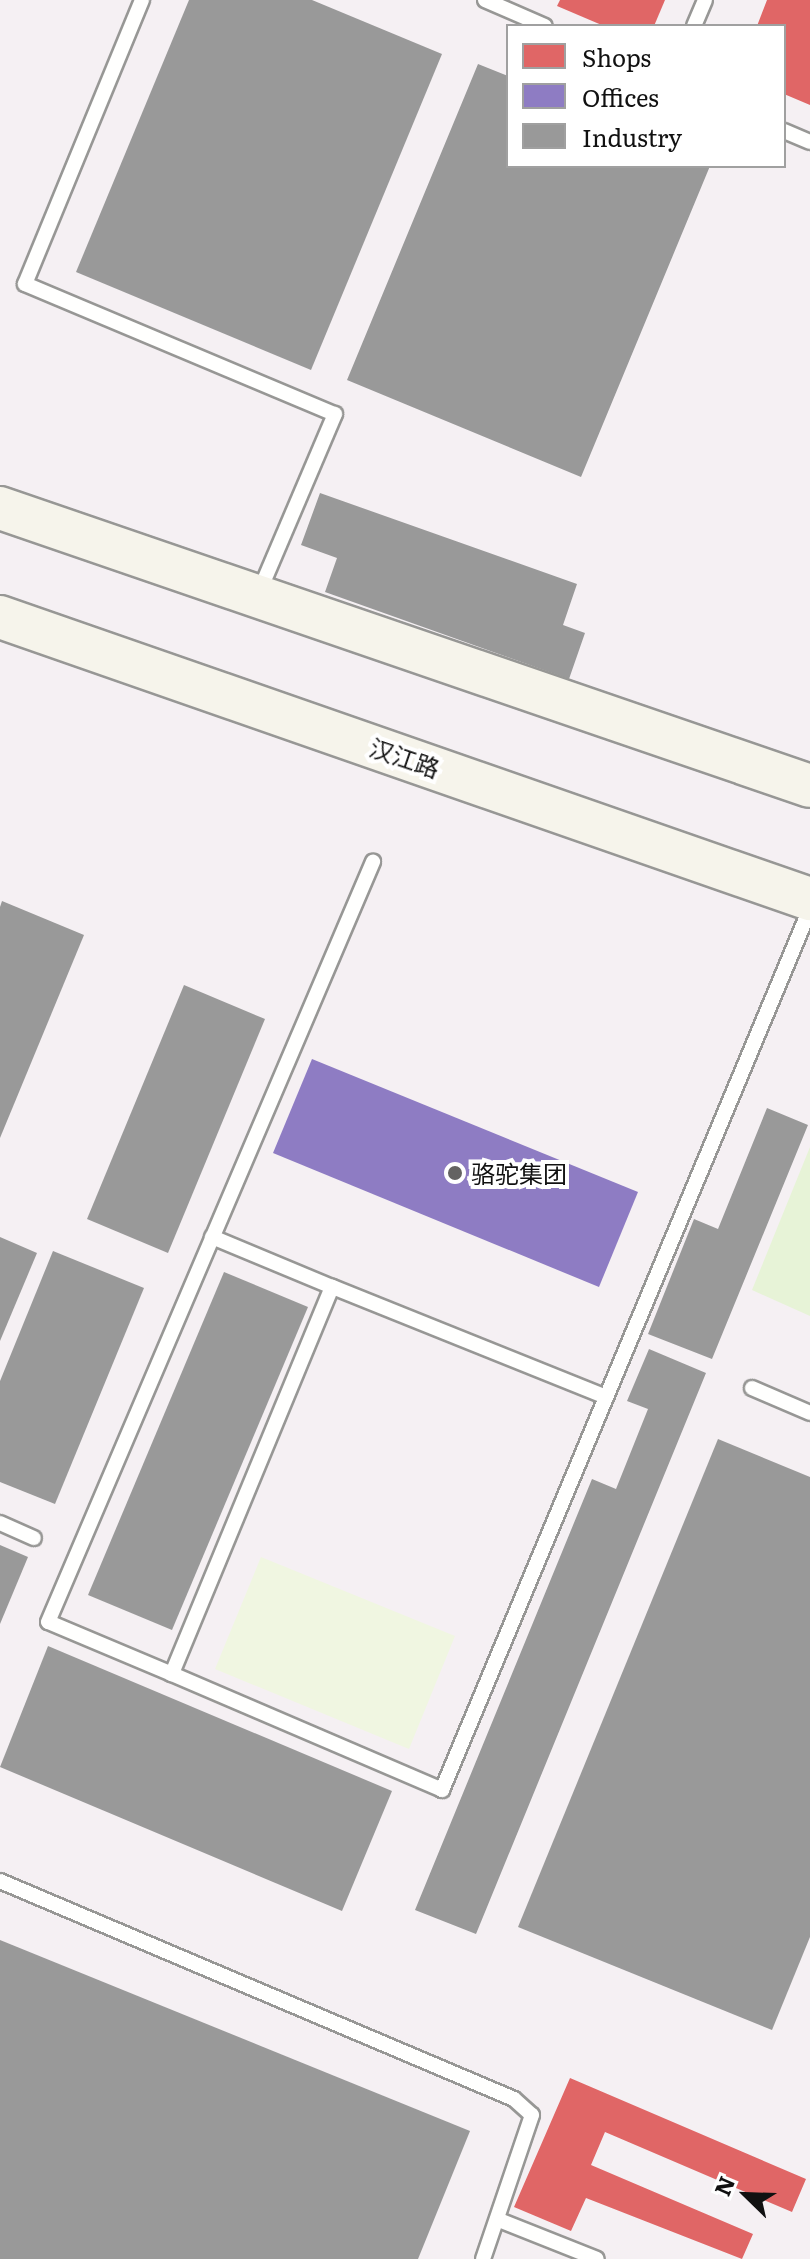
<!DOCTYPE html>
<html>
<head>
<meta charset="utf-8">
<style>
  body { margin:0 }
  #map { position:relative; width:810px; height:2259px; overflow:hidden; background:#fdfcf7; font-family:Literata,"Noto Sans SC",serif }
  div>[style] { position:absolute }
  .industrial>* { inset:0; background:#f5f0f3 }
  .green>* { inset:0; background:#e7f3d7 }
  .pitch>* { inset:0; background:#f0f6e1 }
  .shops>* { inset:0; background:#e06666 }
  .offices>* { inset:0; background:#8e7cc3 }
  .industry>* { inset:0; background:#999 }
  .roads { filter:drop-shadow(2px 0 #979795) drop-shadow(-2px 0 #979795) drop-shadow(0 2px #979795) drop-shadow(0 -2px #979795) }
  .service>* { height:14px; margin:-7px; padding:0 7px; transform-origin:7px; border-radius:7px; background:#fffffe }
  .secondary>* { height:42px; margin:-21px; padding:0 21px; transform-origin:21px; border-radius:21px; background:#f6f4eb }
  .dots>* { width:22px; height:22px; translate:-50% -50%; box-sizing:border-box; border:4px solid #fff; border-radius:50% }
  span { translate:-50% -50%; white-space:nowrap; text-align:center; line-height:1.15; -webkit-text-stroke:8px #fff; paint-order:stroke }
  .street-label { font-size:24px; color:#111 }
  .poi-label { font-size:24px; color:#111 }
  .left { translate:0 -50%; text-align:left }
  .legend { position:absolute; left:506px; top:24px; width:280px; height:144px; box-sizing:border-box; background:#fff; border:2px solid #a0a0a0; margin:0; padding:10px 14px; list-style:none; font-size:24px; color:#111 }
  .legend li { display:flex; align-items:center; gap:16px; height:40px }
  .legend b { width:40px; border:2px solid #a0a0a0 }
  .north { position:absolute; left:706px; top:2155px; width:80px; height:80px; -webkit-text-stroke:6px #fff; paint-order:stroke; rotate:293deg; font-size:22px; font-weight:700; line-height:32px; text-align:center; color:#111 }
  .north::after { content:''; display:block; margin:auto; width:28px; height:36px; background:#111; clip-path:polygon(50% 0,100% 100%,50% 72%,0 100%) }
</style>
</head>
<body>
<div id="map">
  <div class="industrial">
    <div style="clip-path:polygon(evenodd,0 0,810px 0,810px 2259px,0 2259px,0 0,508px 26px,784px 26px,784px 166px,508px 166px,508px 26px)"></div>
  </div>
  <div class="green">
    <div style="clip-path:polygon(810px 1147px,810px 1316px,752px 1290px)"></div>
  </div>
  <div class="pitch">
    <div style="clip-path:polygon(261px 1557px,455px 1636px,409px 1749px,215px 1669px)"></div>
  </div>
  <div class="shops">
    <div style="clip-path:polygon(560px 0,665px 0,654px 26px,604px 26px,557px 6px)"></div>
    <div style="clip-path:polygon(767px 0,810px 0,810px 105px,784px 94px,784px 26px,757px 26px)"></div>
    <div style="clip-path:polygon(570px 2078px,806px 2179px,792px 2212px,605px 2132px,591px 2165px,753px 2234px,742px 2259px,586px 2198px,571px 2231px,514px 2207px)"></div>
  </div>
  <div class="offices">
    <div style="clip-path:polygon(312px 1059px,638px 1192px,599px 1287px,273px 1153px)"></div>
  </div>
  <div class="industry">
    <div style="clip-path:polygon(189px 0,312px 0,442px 54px,311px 370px,76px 272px)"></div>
    <div style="clip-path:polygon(478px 64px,508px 76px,508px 166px,710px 166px,581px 477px,347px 380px)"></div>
    <div style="clip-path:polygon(320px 493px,577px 584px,563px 625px,585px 633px,569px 679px,325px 592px,337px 558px,301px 545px)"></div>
    <div style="clip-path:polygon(2px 901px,84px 935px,0 1138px,0 907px)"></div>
    <div style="clip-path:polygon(184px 985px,265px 1019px,168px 1253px,87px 1219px)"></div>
    <div style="clip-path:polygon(767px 1108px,808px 1125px,712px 1359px,648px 1334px,694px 1219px,718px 1229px)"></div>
    <div style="clip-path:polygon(0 1237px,37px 1253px,0 1341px)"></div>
    <div style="clip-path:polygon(53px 1251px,144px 1288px,55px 1504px,0 1482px,0 1381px)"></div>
    <div style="clip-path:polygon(224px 1272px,308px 1307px,172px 1630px,88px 1595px)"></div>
    <div style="clip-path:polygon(649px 1349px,706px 1373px,476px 1934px,415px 1910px,592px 1479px,616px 1489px,648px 1409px,627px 1401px)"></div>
    <div style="clip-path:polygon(718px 1439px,810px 1477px,810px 1937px,772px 2030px,518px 1927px)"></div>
    <div style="clip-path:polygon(0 1545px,28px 1557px,0 1624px)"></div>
    <div style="clip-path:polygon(48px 1646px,392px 1791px,342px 1911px,0 1767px)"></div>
    <div style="clip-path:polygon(0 1940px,470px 2131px,418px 2259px,0 2259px)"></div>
  </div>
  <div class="roads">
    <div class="service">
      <div style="left:142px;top:0;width:307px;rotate:112.4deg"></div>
      <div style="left:25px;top:284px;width:336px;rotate:22.8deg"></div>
      <div style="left:335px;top:414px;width:194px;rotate:113.1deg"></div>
      <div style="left:485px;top:0;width:65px;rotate:23.4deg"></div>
      <div style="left:694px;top:26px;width:28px;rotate:-67deg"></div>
      <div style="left:784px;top:131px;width:28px;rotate:23deg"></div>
      <div style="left:212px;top:1237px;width:130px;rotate:22.6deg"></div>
      <div style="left:752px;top:1388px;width:63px;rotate:23.3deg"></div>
      <div style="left:606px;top:1397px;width:295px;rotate:-158.1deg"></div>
      <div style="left:332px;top:1287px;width:419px;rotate:112.5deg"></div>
      <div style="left:172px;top:1674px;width:294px;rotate:23.2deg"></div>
      <div style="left:442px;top:1790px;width:955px;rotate:-67.33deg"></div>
      <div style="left:0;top:1523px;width:37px;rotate:24deg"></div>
      <div style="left:172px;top:1674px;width:134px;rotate:-157.2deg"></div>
      <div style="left:48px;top:1622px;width:827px;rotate:-66.85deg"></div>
      <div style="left:0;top:1881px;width:558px;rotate:22.98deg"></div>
      <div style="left:514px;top:2099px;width:24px;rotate:42deg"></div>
      <div style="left:532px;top:2115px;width:152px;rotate:108.8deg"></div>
      <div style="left:499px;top:2220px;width:105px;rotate:21.7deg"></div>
    </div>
    <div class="secondary">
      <div style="left:0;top:508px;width:856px;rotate:18.94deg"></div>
      <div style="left:0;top:617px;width:858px;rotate:19.2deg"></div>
    </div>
  </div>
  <div class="dots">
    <div style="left:455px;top:1173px;background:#646362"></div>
  </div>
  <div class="street-label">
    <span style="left:405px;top:757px;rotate:19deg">汉江路</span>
  </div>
  <div class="poi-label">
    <span class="left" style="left:471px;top:1173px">骆驼集团</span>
  </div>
  <ul class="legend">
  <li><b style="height:22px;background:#e06666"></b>Shops</li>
  <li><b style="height:22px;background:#8e7cc3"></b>Offices</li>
  <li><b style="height:22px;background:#999"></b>Industry</li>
  </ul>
  <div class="north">N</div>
</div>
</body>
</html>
